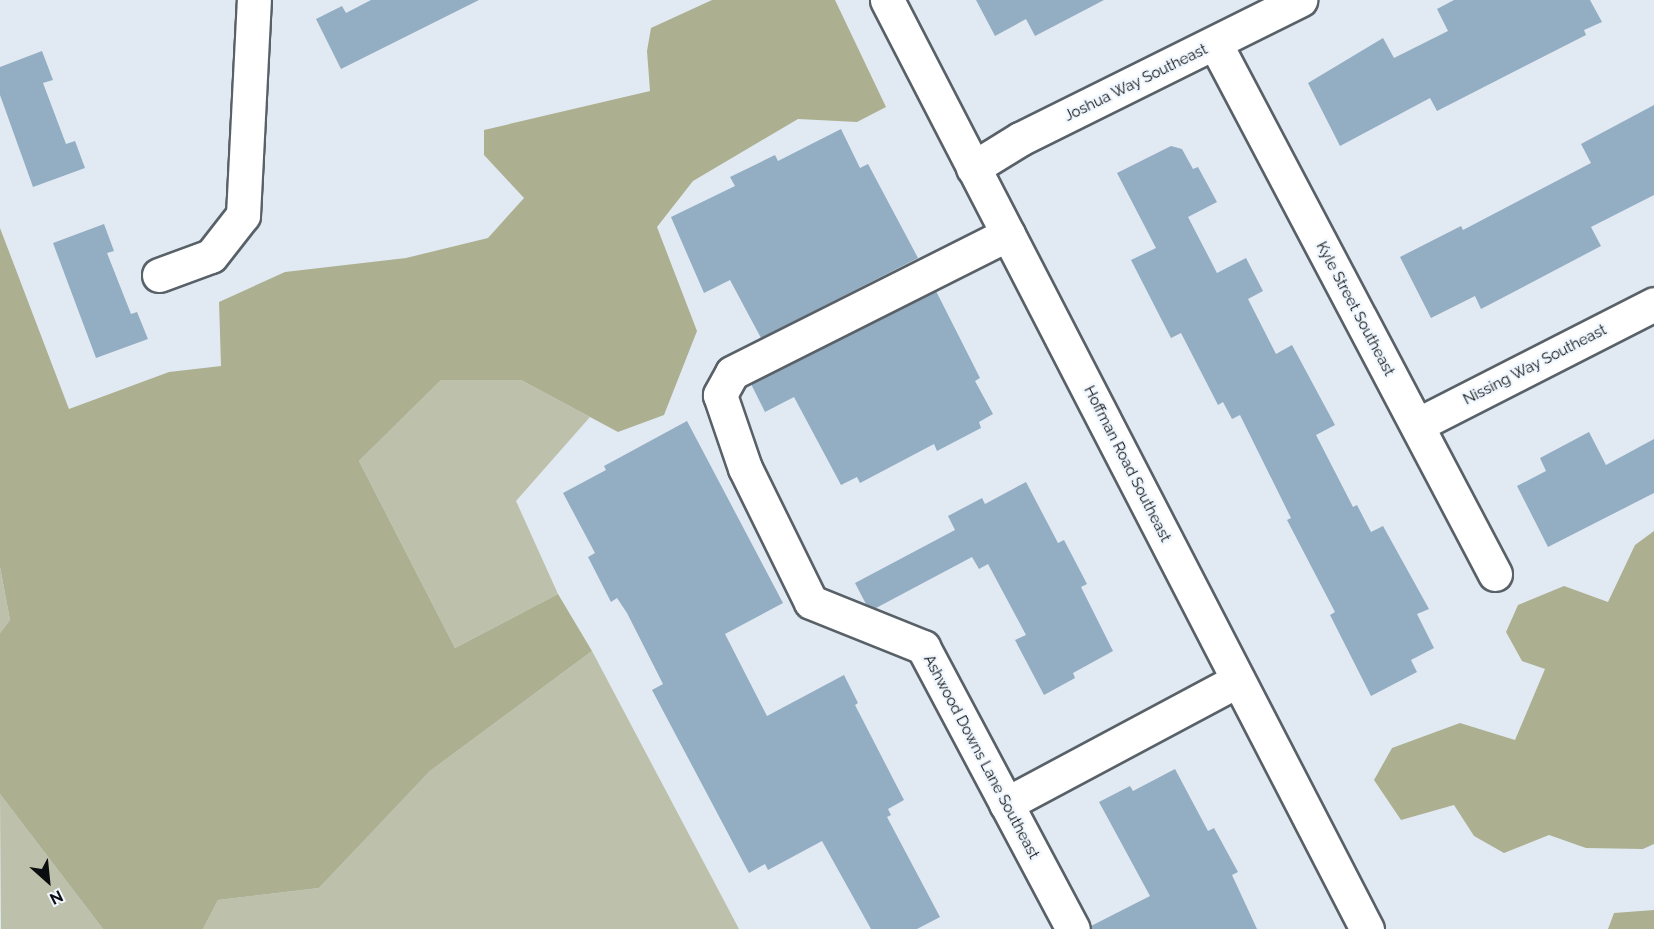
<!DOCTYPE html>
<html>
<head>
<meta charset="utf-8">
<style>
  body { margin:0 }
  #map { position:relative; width:1654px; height:929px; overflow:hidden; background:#e1eaf2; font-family:Raleway,sans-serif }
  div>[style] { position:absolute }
  .green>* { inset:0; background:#bdc0aa }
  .forest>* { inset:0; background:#acb090 }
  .building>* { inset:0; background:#93adc3 }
  .roads { filter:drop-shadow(2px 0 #596168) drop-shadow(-2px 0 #596168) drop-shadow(0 2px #596168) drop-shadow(0 -2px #596168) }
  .minor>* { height:33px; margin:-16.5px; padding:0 16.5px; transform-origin:16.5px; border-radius:16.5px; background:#fff }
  span { translate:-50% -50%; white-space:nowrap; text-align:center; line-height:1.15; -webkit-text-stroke:4.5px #f0f7fe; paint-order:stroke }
  .street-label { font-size:15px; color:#0b0e10 }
  .north { position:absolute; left:18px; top:851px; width:60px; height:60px; -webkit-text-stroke:4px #f0f7fe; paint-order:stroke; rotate:153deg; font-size:16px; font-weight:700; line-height:24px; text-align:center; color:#0b0e10 }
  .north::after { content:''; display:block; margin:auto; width:21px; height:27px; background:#0b0e10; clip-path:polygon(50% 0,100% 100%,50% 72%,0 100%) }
</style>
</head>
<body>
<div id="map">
  <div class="green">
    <div style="clip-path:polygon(441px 380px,521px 380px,590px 417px,516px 501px,558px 594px,455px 648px,359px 461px)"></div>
    <div style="clip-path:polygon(0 567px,10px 620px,0 633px)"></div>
    <div style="clip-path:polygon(592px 651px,739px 929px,203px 929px,218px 900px,319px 888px,430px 771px)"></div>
    <div style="clip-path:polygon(0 794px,103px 929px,1px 929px)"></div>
  </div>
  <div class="forest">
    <div style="clip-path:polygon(712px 0,835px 0,886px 107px,857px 122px,798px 119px,693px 181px,657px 227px,697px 331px,664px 415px,618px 432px,521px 380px,441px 380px,359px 461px,455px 648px,558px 594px,592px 651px,430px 771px,319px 888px,218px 900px,203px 929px,103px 929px,0 794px,0 633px,10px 620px,0 567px,0 228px,69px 409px,169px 372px,221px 366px,219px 302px,285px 272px,406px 258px,488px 238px,524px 198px,484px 155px,484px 130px,650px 91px,647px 51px,651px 28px)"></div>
    <div style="clip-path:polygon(1654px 531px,1654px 844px,1643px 849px,1586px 848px,1549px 835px,1504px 853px,1474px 836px,1454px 805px,1401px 820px,1374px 780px,1392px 748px,1460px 723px,1515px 740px,1545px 669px,1522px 661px,1506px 632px,1518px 605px,1564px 586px,1608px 602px,1635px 545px)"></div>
    <div style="clip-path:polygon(1654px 910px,1654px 929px,1608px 929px,1614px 913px)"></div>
  </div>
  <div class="building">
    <div style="clip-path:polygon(371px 0,479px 0,341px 69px,316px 19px,342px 6px,346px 13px)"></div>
    <div style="clip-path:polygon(976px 0,1104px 0,1035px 36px,1026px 19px,995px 36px)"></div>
    <div style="clip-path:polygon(1454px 0,1590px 0,1602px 22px,1584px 30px,1586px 35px,1437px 111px,1430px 98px,1340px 146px,1308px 83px,1383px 38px,1394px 58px,1448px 31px,1437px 9px)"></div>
    <div style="clip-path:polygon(42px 51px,53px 80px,43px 83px,66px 144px,75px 141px,85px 168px,33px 187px,0 95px,0 67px)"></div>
    <div style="clip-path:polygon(1654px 105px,1654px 195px,1591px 227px,1601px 246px,1481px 309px,1475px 296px,1431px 318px,1400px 257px,1461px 226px,1463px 230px,1591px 163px,1581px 144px)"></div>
    <div style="clip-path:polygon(841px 129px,860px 168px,868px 164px,918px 258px,761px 338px,730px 280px,704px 293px,671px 217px,735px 186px,730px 177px,775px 155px,778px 161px)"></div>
    <div style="clip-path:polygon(1171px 146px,1182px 149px,1193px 169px,1198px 167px,1217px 202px,1188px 217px,1217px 273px,1246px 258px,1263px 291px,1248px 299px,1276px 354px,1292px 345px,1335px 425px,1316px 435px,1353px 507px,1357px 505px,1371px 532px,1383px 526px,1429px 609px,1417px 614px,1434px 648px,1411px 660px,1417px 672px,1371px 696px,1330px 615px,1335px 612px,1287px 520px,1291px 518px,1240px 415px,1232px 419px,1223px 402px,1218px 405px,1181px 333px,1171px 338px,1131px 260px,1156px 248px,1117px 173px)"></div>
    <div style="clip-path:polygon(104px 224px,114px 251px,107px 253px,131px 314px,137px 312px,148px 339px,96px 358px,53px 243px)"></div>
    <div style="clip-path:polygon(936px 291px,980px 378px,975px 381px,993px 414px,979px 422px,981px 428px,937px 451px,934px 444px,860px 483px,857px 477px,841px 485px,794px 397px,765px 412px,751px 384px)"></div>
    <div style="clip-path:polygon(687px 421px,783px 603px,725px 634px,767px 716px,844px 675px,858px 703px,855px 705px,904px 800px,888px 809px,891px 815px,887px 817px,940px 917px,917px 929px,871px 929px,822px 841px,768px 870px,765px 864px,749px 873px,652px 690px,663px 684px,627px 613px,617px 598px,611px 602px,588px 557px,595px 553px,563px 493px,606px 470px,604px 466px)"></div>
    <div style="clip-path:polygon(1589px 432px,1606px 465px,1654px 439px,1654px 493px,1548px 547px,1517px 486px,1546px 471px,1540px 458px)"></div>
    <div style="clip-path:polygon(1026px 482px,1058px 543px,1064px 540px,1087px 584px,1081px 587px,1113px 651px,1073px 673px,1075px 678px,1044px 695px,1015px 640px,1026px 635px,988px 564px,979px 569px,972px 557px,876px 608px,866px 604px,855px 583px,955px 530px,948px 516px,982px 498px,985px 504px)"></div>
    <div style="clip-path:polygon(1175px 769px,1208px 831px,1214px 828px,1238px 872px,1232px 875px,1257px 929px,1092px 929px,1091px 926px,1150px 896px,1099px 802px,1130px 786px,1133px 791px)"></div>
  </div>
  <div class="roads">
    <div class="minor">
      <div style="left:887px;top:0;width:1046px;rotate:62.68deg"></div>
      <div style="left:1216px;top:45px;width:598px;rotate:62.19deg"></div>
      <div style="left:973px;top:168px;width:55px;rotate:-31.7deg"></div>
      <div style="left:1020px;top:139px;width:313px;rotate:-26.4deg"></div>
      <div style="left:1008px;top:234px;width:309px;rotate:153.3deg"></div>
      <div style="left:732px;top:373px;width:25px;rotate:119deg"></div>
      <div style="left:720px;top:395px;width:77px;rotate:71.1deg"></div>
      <div style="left:745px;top:468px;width:149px;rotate:63.8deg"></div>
      <div style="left:811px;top:602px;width:121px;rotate:21.9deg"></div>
      <div style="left:923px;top:647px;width:319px;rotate:62deg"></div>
      <div style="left:159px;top:275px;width:55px;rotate:-20.1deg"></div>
      <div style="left:211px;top:256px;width:52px;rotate:-52deg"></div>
      <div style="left:243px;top:215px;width:215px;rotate:-87.1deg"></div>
      <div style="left:1417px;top:425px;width:266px;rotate:-27deg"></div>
      <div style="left:1006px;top:804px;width:263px;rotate:-28.1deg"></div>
    </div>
  </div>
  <div class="street-label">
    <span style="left:1136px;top:83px;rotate:-26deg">Joshua Way Southeast</span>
    <span style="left:1355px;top:309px;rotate:62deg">Kyle Street Southeast</span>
    <span style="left:1535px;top:365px;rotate:-27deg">Nissing Way Southeast</span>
    <span style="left:1127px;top:464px;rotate:63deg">Hoffman Road Southeast</span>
    <span style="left:981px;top:757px;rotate:62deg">Ashwood Downs Lane Southeast</span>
  </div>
  <div class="north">N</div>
</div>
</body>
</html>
